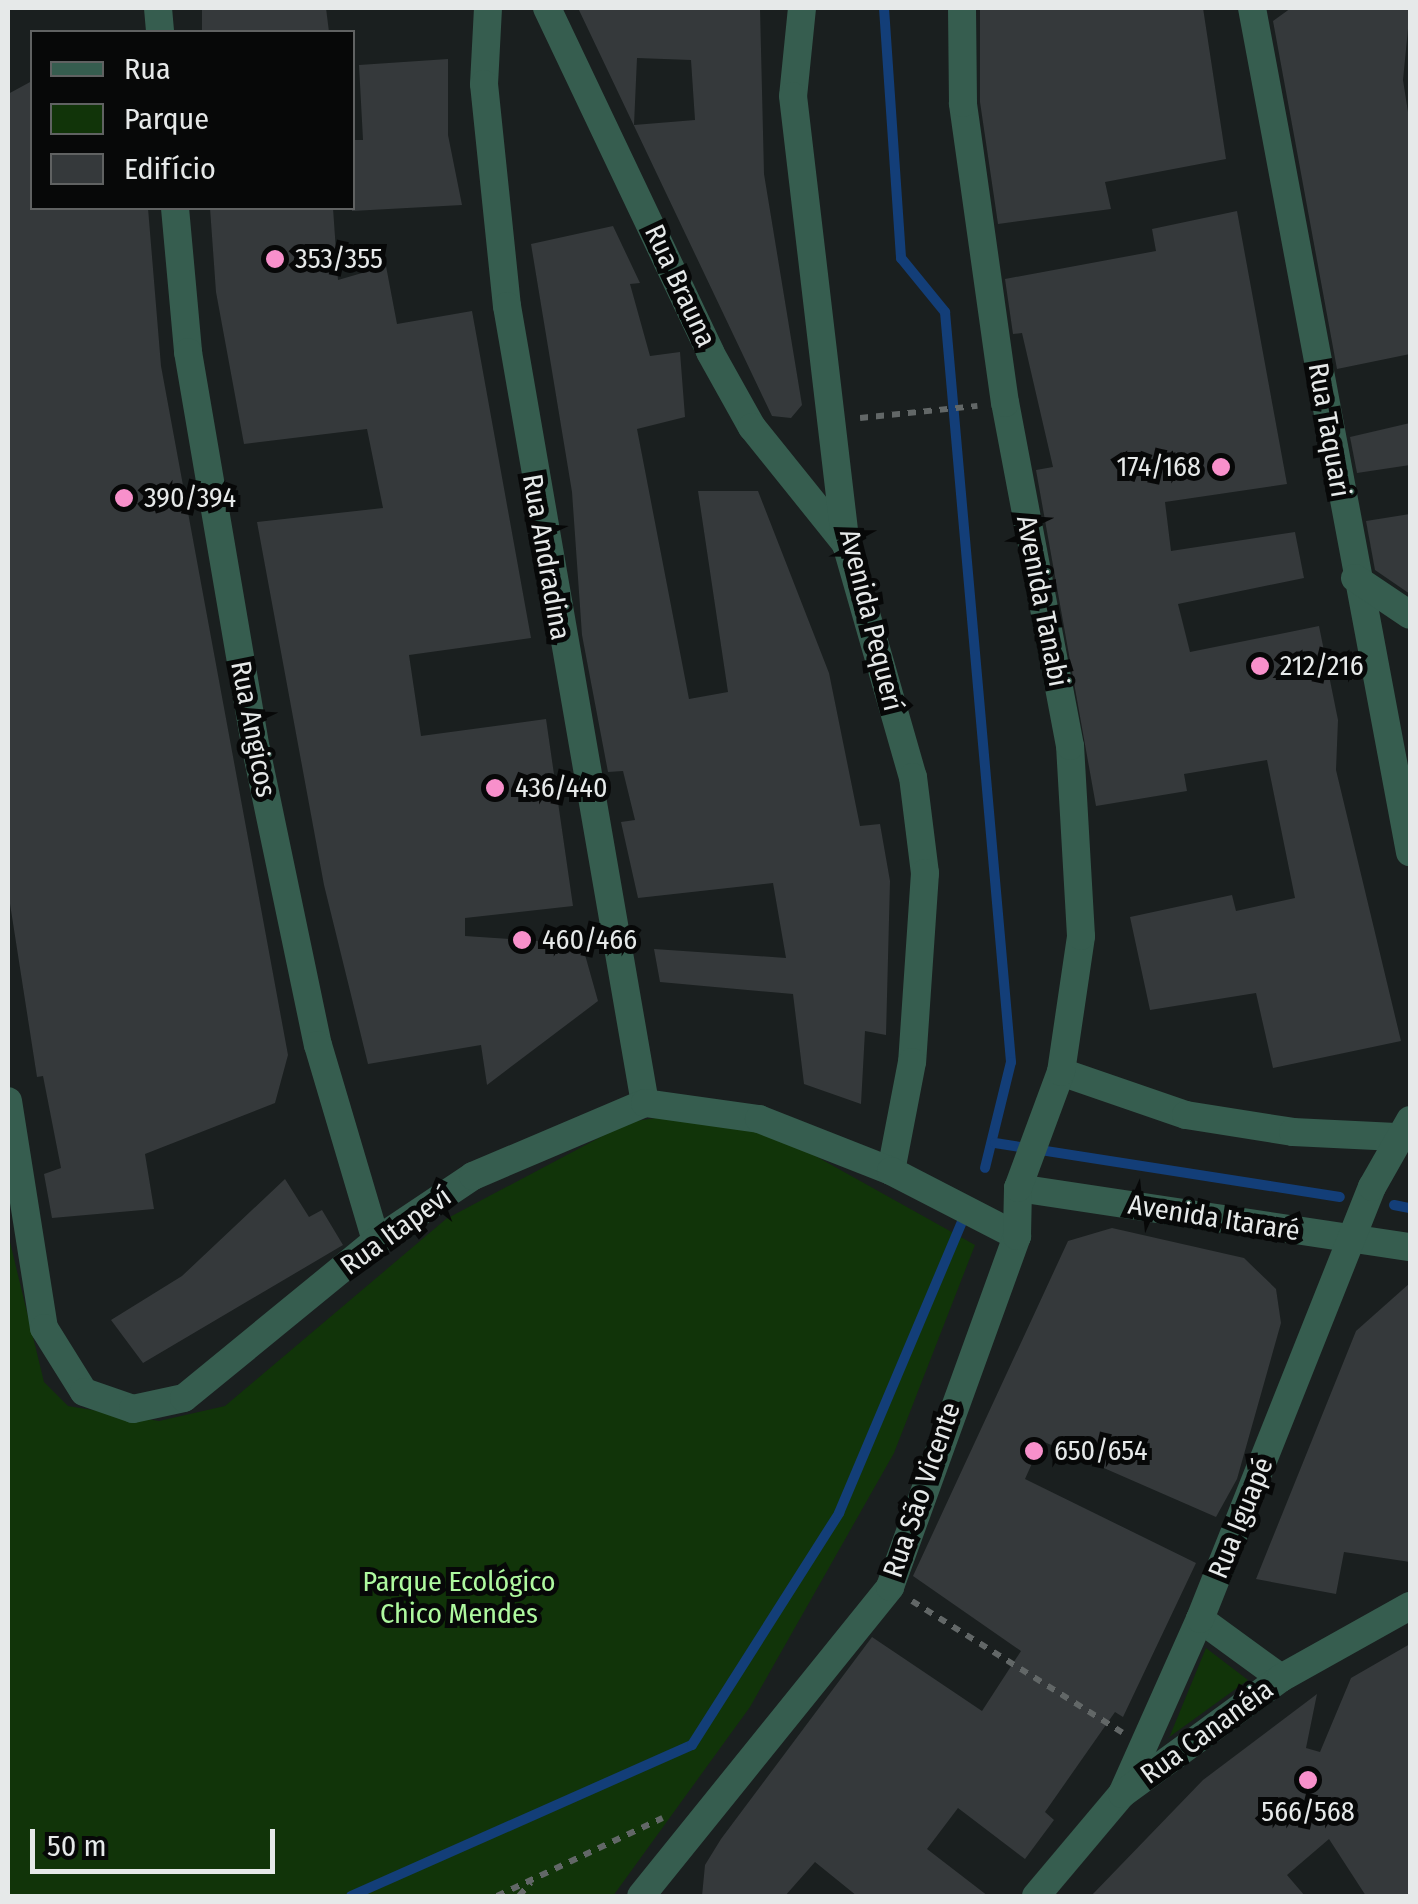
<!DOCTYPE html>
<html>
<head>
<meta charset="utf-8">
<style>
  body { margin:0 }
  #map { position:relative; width:1418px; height:1904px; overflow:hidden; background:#1a1f1f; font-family:"Fira Sans Condensed",sans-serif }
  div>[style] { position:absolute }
  .green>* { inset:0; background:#113409 }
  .stream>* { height:10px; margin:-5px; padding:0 5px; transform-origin:5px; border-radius:5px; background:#133e78 }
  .building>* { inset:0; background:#35393b }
  .path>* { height:6px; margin-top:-3px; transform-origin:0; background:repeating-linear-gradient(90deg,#626767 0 8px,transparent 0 16px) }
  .minor>* { height:28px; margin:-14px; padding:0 14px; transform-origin:14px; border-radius:14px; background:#365d4f }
  .tertiary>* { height:28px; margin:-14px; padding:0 14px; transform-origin:14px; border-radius:14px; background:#365d4f }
  .dots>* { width:28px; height:28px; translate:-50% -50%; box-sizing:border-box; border:5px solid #070808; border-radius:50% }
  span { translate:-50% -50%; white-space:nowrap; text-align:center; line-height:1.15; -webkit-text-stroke:10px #070808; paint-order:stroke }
  .poi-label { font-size:28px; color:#e6e9e9 }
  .left { translate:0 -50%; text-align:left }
  .right { translate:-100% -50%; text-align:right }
  .street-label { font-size:28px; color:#e6e9e9 }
  .park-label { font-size:28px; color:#aef99f }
  .frame { position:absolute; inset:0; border:10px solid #e6e9e9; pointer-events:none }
  .legend { position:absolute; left:30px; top:30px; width:325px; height:180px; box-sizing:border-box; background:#070808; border:2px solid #606262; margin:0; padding:12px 18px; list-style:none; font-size:30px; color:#e6e9e9 }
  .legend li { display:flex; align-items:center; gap:20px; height:50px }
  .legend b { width:50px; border:2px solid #606262 }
  .scale { position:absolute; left:30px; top:1829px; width:245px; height:45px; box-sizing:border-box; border:5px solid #e6e9e9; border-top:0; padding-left:12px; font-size:30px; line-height:35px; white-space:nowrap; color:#e6e9e9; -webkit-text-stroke:8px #070808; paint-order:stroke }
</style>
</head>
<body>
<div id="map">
  <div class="green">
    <div style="clip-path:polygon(683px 1114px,767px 1129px,975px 1245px,894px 1453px,750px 1707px,613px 1896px,8px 1896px,8px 1234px,44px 1382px,68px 1406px,159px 1421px,225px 1406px,446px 1219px,629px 1122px)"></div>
    <div style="clip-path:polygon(1206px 1648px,1248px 1680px,1168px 1738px,1169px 1738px)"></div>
  </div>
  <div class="stream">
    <div style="left:884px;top:8px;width:251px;rotate:86.1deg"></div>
    <div style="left:901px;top:258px;width:70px;rotate:50.8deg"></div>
    <div style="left:945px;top:312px;width:753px;rotate:84.97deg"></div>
    <div style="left:1011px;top:1062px;width:109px;rotate:103.8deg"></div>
    <div style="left:995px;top:1143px;width:349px;rotate:8.9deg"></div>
    <div style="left:1394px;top:1205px;width:16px;rotate:11deg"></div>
    <div style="left:351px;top:1896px;width:373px;rotate:-23.9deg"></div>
    <div style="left:692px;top:1745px;width:275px;rotate:-57.6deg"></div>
    <div style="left:839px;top:1513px;width:321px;rotate:-67.1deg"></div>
  </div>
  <div class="building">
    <div style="clip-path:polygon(202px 8px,326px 8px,329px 32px,202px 32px)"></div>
    <div style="clip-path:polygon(evenodd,578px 8px,760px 8px,764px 174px,802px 405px,791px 418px,772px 416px,578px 8px,637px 58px,691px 60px,695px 120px,634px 125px,637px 58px)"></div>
    <div style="clip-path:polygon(980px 8px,1203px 8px,1226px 159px,1105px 182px,1111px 209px,998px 224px,980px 102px)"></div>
    <div style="clip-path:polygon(1291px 8px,1410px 8px,1403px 80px,1410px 125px,1410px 354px,1337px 369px,1273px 21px)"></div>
    <div style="clip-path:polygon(448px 59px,448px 135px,462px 205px,352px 211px,352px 140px,363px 140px,359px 65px)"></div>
    <div style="clip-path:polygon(32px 81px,32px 208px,148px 208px,161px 366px,288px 1055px,275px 1103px,145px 1154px,154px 1209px,52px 1218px,44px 1174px,61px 1168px,43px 1076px,37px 1077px,8px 891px,8px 94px)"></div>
    <div style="clip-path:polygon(210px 208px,333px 208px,338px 280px,386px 266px,397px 324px,472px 311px,531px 638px,409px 655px,421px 736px,546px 719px,573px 906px,465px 918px,465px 936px,582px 944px,598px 1001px,487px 1085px,481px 1045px,368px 1064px,324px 885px,257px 522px,383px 508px,367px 429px,244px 444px,216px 292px)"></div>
    <div style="clip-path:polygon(1237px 211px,1287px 484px,1165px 502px,1171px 551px,1295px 532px,1304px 578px,1178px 604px,1190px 652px,1319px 626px,1338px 720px,1336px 770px,1401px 1041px,1273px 1068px,1256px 993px,1150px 1010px,1130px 917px,1232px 895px,1236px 911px,1295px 898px,1267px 760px,1184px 774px,1187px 791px,1096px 806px,1036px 470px,1053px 467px,1022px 333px,1013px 334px,1005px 279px,1156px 251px,1152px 229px)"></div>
    <div style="clip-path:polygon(613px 226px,640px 283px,630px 284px,650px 356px,680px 352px,685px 417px,637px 429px,689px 699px,728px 692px,698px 491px,758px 491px,829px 673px,860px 826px,880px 824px,890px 881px,886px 1035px,865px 1031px,861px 1104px,804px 1084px,793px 994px,660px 982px,654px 949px,786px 958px,773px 883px,638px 898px,621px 822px,635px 820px,623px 771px,608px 772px,582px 635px,572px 492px,531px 244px)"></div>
    <div style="clip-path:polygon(1410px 423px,1410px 465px,1357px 473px,1350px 437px)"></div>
    <div style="clip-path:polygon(1410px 514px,1410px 594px,1375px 570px,1366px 521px)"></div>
    <div style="clip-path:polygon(285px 1179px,309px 1217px,322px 1210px,343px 1245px,143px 1363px,111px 1320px,182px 1276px)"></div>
    <div style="clip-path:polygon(1112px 1228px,1244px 1258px,1276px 1289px,1281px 1323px,1237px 1479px,1216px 1517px,1042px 1441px,1025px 1479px,1196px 1563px,1123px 1717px,1115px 1712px,1045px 1812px,1054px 1820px,1025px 1859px,958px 1808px,927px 1849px,988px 1896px,857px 1896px,815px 1862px,785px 1896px,702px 1896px,705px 1865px,721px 1839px,872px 1637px,982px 1711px,1021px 1651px,913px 1576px,1068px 1241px)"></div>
    <div style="clip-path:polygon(1410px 1283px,1410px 1562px,1344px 1552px,1336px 1594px,1256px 1579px,1356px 1331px)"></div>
    <div style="clip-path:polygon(1410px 1644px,1410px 1896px,1366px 1896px,1329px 1839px,1287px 1875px,1305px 1896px,1091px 1896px,1203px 1780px,1317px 1694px,1306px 1748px,1320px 1752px,1351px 1678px)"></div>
  </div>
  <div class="path">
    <div style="left:860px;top:418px;width:118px;rotate:-5.9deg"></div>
    <div style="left:912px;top:1601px;width:248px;rotate:32deg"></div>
    <div style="left:497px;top:1896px;width:183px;rotate:-25.2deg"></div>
    <div style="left:519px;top:1896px;width:18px;rotate:-49deg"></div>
  </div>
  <div class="minor">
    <div style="left:158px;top:8px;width:24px;rotate:85deg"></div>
    <div style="left:488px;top:8px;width:76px;rotate:93deg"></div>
    <div style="left:484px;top:84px;width:223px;rotate:84.1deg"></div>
    <div style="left:507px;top:306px;width:809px;rotate:80.18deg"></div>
    <div style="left:547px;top:8px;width:381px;rotate:64.6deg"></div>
    <div style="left:710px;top:352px;width:86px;rotate:60.8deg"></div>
    <div style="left:752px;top:427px;width:150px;rotate:51.2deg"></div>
    <div style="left:802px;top:8px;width:88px;rotate:95.8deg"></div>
    <div style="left:793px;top:96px;width:451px;rotate:83.3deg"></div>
    <div style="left:846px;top:544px;width:242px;rotate:74deg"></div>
    <div style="left:913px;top:777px;width:97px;rotate:82.9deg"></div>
    <div style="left:925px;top:873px;width:189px;rotate:93.9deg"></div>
    <div style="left:912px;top:1062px;width:111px;rotate:100.9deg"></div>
    <div style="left:1252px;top:8px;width:859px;rotate:79.4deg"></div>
    <div style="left:175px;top:208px;width:145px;rotate:84.8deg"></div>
    <div style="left:188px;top:352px;width:403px;rotate:80.3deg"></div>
    <div style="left:256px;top:749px;width:302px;rotate:78.2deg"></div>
    <div style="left:318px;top:1045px;width:204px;rotate:73.5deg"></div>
    <div style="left:1355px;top:578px;width:66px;rotate:33.9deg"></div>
    <div style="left:1061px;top:1072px;width:132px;rotate:19deg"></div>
    <div style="left:1186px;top:1115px;width:108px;rotate:9deg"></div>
    <div style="left:1293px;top:1132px;width:103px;rotate:2.8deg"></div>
    <div style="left:8px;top:1101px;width:230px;rotate:81deg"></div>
    <div style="left:44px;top:1328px;width:75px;rotate:58deg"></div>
    <div style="left:84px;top:1392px;width:52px;rotate:19.1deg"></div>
    <div style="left:133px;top:1409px;width:52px;rotate:-12.2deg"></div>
    <div style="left:184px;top:1398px;width:248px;rotate:-39.3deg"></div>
    <div style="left:376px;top:1241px;width:117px;rotate:-33.8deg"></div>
    <div style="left:473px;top:1176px;width:187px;rotate:-23deg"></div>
    <div style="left:645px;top:1103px;width:115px;rotate:8deg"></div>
    <div style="left:759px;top:1119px;width:142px;rotate:21.5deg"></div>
    <div style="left:891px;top:1171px;width:142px;rotate:27.3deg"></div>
    <div style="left:1018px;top:1188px;width:396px;rotate:8.6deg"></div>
    <div style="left:1200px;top:1619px;width:100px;rotate:36.1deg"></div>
    <div style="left:1122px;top:1794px;width:192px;rotate:-66deg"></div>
    <div style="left:1200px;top:1619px;width:465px;rotate:-68.3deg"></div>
    <div style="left:1372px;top:1187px;width:77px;rotate:-60.4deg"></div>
    <div style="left:1036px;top:1896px;width:133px;rotate:-49.9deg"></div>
    <div style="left:1122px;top:1794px;width:197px;rotate:-36.1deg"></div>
    <div style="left:1281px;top:1678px;width:148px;rotate:-29.2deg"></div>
  </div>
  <div class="tertiary">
    <div style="left:641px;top:1896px;width:397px;rotate:-51.1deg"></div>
    <div style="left:890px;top:1587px;width:373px;rotate:-70.1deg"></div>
    <div style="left:1017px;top:1236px;width:48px;rotate:-88.8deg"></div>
    <div style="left:1018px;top:1188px;width:124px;rotate:-69.7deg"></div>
    <div style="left:1061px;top:1072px;width:137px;rotate:-81.6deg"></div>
    <div style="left:1081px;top:936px;width:190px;rotate:-93.3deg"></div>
    <div style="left:1070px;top:746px;width:349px;rotate:-100.7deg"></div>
    <div style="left:1005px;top:403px;width:303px;rotate:-98deg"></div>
    <div style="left:963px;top:103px;width:95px;rotate:-90.6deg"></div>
  </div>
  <div class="dots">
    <div style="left:275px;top:259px;background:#f890cb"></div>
    <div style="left:1221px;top:467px;background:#f890cb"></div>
    <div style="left:124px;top:498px;background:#f890cb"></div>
    <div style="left:1260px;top:666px;background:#f890cb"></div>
    <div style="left:495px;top:788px;background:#f890cb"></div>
    <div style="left:522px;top:940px;background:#f890cb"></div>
    <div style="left:1034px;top:1451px;background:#f890cb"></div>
    <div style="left:1308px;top:1780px;background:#f890cb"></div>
  </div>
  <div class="poi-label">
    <span class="left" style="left:295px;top:259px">353/355</span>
    <span class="right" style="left:1201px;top:467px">174/168</span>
    <span class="left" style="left:144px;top:498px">390/394</span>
    <span class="left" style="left:1280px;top:666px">212/216</span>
    <span class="left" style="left:515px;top:788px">436/440</span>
    <span class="left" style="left:542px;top:940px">460/466</span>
    <span class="left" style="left:1054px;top:1451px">650/654</span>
    <span style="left:1308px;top:1812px">566/568</span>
  </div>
  <div class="street-label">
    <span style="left:680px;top:286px;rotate:65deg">Rua Brauna</span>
    <span style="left:1329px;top:430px;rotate:80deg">Rua Taquari</span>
    <span style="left:546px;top:557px;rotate:80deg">Rua Andradina</span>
    <span style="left:1042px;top:601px;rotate:79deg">Avenida Tanabi</span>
    <span style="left:871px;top:620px;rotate:76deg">Avenida Pequerí</span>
    <span style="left:253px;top:729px;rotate:79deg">Rua Angicos</span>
    <span style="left:1214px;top:1218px;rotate:9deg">Avenida Itararé</span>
    <span style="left:396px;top:1231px;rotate:-36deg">Rua Itapeví</span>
    <span style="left:922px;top:1490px;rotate:-71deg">Rua São Vicente</span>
    <span style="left:1241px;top:1518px;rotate:-68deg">Rua Iguapé</span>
    <span style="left:1207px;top:1732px;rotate:-36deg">Rua Cananéia</span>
  </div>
  <div class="park-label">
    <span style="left:459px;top:1598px">Parque Ecológico<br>Chico Mendes</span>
  </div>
  <div class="frame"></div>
  <ul class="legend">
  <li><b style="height:12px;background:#365d4f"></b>Rua</li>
  <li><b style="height:28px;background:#113409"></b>Parque</li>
  <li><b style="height:28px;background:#35393b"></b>Edifício</li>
  </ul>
  <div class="scale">50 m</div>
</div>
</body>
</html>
